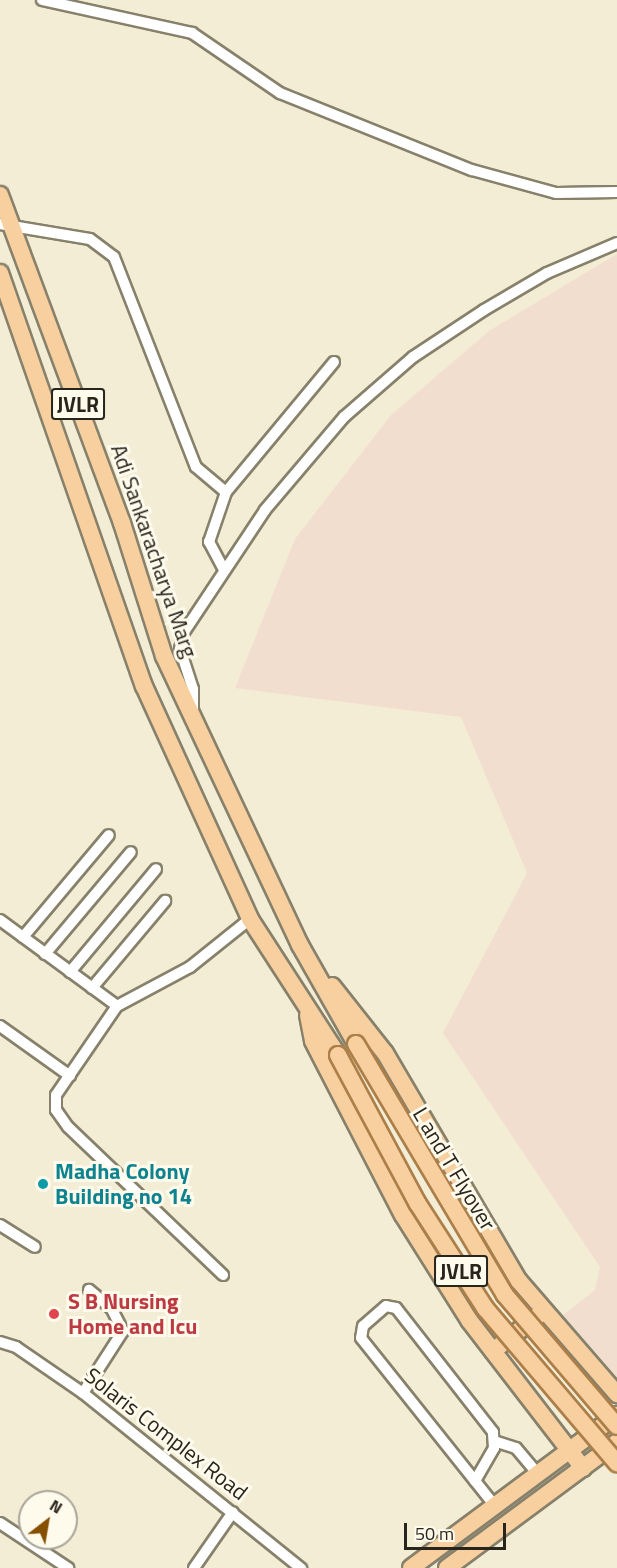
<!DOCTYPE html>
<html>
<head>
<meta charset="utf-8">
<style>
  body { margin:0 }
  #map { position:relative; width:617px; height:1568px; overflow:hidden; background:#f3edd5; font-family:"Titillium Web",sans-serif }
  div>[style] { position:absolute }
  .industrial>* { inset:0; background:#f2decf }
  .roads { filter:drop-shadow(2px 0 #87816b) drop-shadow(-2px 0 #87816b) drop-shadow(0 2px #87816b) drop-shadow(0 -2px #87816b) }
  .street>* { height:10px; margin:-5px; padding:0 5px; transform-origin:5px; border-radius:5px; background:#fff }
  .primary>* { height:16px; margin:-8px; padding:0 8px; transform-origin:8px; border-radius:8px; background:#f8d0a0 }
  .bridges { filter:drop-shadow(2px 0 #ac7f49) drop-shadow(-2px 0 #ac7f49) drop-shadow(0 2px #ac7f49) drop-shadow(0 -2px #ac7f49) }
  .primary-bridge>* { height:16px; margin:-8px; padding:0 8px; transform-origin:8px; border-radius:8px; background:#f8d0a0 }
  .dots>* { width:16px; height:16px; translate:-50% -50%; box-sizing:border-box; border:3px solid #fefaec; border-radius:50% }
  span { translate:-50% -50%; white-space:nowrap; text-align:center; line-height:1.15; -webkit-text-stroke:6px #fefaec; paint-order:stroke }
  .shield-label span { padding:2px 4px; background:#fefaec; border:2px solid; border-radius:4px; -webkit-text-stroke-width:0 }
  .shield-label { font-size:21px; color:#28251d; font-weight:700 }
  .street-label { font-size:22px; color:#28251d }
  .culture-label { font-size:22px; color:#0d838f; font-weight:700 }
  .left { translate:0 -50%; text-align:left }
  .health-label { font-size:22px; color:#be3a42; font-weight:700 }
  .north { position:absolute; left:18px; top:1490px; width:60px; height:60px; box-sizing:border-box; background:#fefaec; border:2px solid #a8a599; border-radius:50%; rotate:31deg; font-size:16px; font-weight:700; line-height:24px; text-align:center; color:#28251d }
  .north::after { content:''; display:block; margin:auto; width:21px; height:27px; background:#864f00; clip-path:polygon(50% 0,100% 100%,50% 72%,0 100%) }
  .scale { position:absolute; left:404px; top:1523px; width:102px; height:27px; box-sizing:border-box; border:3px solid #28251d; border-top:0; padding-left:8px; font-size:18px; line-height:21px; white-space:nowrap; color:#28251d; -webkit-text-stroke:4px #fefaec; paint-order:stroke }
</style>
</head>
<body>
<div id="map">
  <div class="industrial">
    <div style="clip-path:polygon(617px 254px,617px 1381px,563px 1315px,595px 1290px,600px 1267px,443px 1033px,527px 873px,461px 717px,235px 688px,295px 539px,391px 415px,489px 331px)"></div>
  </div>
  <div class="roads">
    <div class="street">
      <div style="left:42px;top:0;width:154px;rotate:12.4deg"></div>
      <div style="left:192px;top:33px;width:107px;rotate:34.3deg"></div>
      <div style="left:280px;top:93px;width:207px;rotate:21.9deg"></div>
      <div style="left:472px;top:170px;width:87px;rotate:15.3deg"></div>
      <div style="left:556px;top:193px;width:61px;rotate:-0.9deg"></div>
      <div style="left:0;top:224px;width:91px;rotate:9.5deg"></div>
      <div style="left:90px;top:239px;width:30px;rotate:37deg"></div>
      <div style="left:114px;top:257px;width:225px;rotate:68.7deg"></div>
      <div style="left:196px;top:467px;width:39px;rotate:40deg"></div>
      <div style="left:226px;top:492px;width:169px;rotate:-50.3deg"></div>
      <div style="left:223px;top:568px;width:30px;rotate:-118deg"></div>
      <div style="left:209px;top:542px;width:53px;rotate:-71.2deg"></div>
      <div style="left:193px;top:711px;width:22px;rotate:-90deg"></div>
      <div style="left:193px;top:689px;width:42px;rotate:-108deg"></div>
      <div style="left:180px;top:649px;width:17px;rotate:-77deg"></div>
      <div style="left:184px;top:632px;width:146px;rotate:-56.4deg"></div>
      <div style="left:265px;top:510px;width:122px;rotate:-49.7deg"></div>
      <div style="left:344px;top:417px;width:91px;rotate:-41deg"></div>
      <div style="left:413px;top:357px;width:85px;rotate:-33.5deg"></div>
      <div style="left:484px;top:310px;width:73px;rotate:-30.4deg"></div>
      <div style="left:547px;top:273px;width:76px;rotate:-23.2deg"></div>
      <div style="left:0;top:920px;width:145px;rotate:36.3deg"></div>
      <div style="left:23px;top:937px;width:133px;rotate:-49.9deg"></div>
      <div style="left:45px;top:954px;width:133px;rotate:-49.9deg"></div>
      <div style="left:70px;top:972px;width:134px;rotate:-50.1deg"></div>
      <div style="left:92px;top:988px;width:114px;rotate:-50deg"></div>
      <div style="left:0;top:1026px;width:86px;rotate:35.5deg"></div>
      <div style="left:0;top:1225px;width:41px;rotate:32.2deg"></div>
      <div style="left:223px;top:1275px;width:214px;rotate:-136.3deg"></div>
      <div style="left:68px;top:1127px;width:21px;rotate:-125deg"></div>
      <div style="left:56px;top:1110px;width:15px;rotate:-90deg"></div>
      <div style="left:56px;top:1095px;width:108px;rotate:-55.6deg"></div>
      <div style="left:117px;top:1006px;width:83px;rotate:-28.1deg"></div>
      <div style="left:190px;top:967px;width:77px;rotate:-38.7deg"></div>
      <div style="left:0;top:1342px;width:17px;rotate:17deg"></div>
      <div style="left:16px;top:1347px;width:81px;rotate:34.5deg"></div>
      <div style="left:83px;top:1393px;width:280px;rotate:38.8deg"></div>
      <div style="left:83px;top:1393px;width:74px;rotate:-57.2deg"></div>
      <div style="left:123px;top:1331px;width:25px;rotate:-117deg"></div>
      <div style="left:112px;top:1309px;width:30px;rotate:-140deg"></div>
      <div style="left:494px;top:1441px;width:23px;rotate:18deg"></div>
      <div style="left:516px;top:1448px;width:35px;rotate:50deg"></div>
      <div style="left:475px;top:1481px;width:38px;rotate:-60deg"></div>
      <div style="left:494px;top:1448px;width:16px;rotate:-94deg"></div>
      <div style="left:493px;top:1432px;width:157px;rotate:-128deg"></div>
      <div style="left:396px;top:1308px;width:10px;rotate:-169deg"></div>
      <div style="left:386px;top:1306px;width:30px;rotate:139deg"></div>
      <div style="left:363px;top:1326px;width:12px;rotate:99deg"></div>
      <div style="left:361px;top:1338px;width:215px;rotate:51.4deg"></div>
      <div style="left:0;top:1523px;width:82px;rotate:33.5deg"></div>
      <div style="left:194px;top:1568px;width:68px;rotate:-55.1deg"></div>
    </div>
    <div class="primary">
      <div style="left:0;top:195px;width:350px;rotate:69.6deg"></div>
      <div style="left:122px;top:523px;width:139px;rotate:72.5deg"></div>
      <div style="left:164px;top:656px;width:319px;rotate:64.8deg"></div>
      <div style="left:300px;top:945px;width:114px;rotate:60.5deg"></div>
      <div style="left:0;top:273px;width:437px;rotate:70.8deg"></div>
      <div style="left:144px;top:686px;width:256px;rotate:65.5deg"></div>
      <div style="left:250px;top:919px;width:162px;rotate:57.1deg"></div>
      <div style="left:332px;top:986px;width:85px;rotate:51.7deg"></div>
      <div style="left:385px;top:1053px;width:264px;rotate:59.6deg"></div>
      <div style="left:519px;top:1281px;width:150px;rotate:49.1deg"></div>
      <div style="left:308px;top:1015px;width:26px;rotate:79deg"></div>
      <div style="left:313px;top:1041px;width:196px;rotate:62.7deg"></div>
      <div style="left:403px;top:1215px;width:124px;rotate:57.8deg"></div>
      <div style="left:469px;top:1320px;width:187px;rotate:52.4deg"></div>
      <div style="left:493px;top:1351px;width:60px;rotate:-38.2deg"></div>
      <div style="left:411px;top:1568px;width:257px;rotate:-36.6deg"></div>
      <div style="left:447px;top:1568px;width:212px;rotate:-36.5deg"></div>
    </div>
  </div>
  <div class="bridges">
    <div class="primary-bridge">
      <div style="left:356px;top:1044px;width:292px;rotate:59.3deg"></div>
      <div style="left:505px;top:1295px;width:172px;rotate:49.5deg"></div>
      <div style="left:338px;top:1055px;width:169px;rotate:61.8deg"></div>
      <div style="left:418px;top:1204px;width:124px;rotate:57.2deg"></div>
      <div style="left:485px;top:1308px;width:204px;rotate:49.6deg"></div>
    </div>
  </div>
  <div class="dots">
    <div style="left:43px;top:1184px;background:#0f9aa8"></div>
    <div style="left:54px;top:1314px;background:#e0444e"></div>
  </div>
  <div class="shield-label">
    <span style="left:78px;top:404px">JVLR</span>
    <span style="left:461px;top:1271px">JVLR</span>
  </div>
  <div class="street-label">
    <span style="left:154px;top:551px;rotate:71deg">Adi Sankaracharya Marg</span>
    <span style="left:454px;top:1169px;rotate:59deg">L and T Flyover</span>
    <span style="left:166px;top:1434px;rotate:38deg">Solaris Complex Road</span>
  </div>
  <div class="culture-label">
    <span class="left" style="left:55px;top:1184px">Madha Colony<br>Building no 14</span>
  </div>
  <div class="health-label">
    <span class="left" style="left:68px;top:1314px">S B Nursing<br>Home and Icu</span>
  </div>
  <div class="north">N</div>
  <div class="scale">50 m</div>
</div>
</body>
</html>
